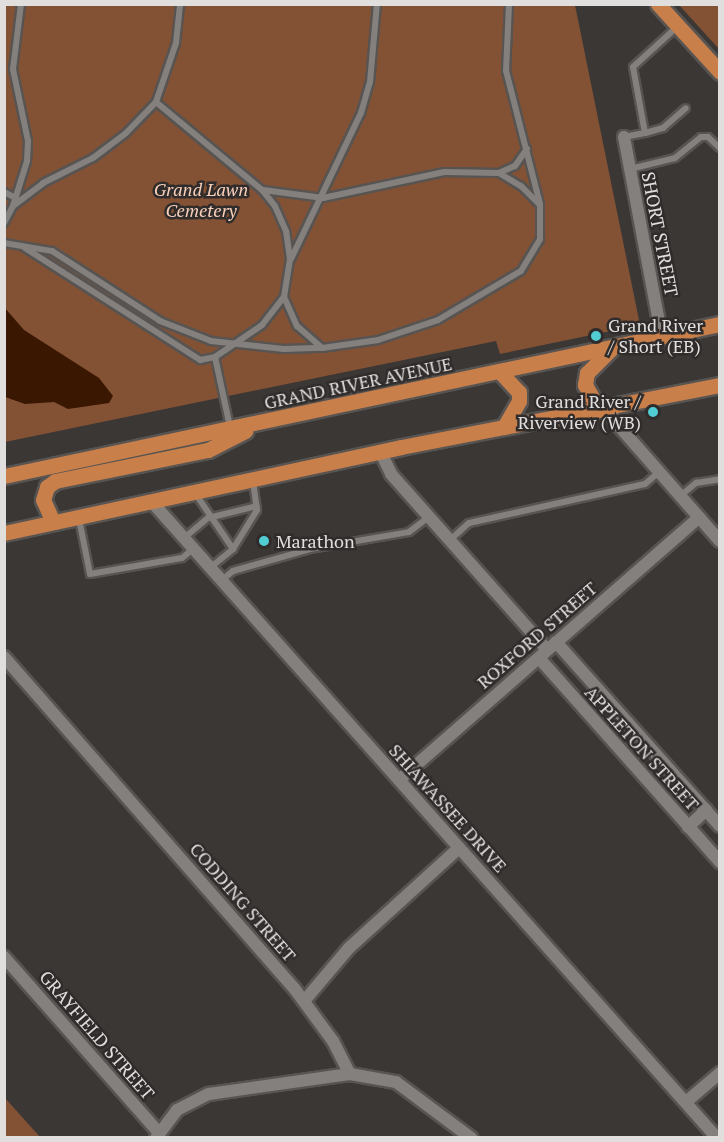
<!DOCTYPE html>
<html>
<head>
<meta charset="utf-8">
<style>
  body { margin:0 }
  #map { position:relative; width:724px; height:1142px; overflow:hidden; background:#3a3735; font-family:"PT Serif",serif }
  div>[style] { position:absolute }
  .green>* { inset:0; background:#835134 }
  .water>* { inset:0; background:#391701 }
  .roads { filter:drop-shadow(2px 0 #575452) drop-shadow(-2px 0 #575452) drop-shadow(0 2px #575452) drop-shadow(0 -2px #575452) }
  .lane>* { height:6px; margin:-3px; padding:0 3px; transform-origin:3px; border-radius:3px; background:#84807e }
  .street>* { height:12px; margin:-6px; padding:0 6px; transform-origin:6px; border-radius:6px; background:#84807e }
  .primary>* { height:15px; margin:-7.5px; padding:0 7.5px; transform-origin:7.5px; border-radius:7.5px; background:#c97f4a }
  .dots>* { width:16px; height:16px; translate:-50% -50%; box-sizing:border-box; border:3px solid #302c2b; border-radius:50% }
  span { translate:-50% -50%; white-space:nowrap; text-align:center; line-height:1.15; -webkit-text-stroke:5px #302c2b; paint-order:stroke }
  .park-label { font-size:18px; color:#f8d0ba; font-style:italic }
  .street-label { font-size:18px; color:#e1dfde }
  .poi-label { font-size:18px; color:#e1dfde }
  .left { translate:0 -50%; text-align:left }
  .right { translate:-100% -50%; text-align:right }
  .frame { position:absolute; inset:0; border:6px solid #e1dfde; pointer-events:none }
</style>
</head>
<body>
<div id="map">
  <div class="green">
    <div style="clip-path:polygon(5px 5px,575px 5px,640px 325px,500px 354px,496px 341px,5px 442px)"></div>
    <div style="clip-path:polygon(679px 5px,719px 6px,719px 49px)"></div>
    <div style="clip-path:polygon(5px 1098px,40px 1137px,5px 1137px)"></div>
  </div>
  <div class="water">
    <div style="clip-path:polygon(4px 307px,24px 330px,99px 378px,113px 396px,109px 403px,68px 409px,54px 402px,25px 404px,5px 397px)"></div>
  </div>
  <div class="roads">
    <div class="lane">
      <div style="left:645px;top:133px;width:19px;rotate:-16deg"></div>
      <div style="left:663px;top:128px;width:30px;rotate:-41deg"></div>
      <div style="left:624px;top:137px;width:21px;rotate:-11deg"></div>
      <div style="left:645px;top:133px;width:67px;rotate:-100.3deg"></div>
      <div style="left:633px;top:67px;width:59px;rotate:-42.3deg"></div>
      <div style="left:630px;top:169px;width:46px;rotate:-13.7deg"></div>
      <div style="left:675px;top:158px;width:33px;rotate:-39deg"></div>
      <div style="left:701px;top:137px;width:7px"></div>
      <div style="left:708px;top:137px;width:16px;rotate:43deg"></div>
      <div style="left:499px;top:173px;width:26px;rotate:31deg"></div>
      <div style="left:521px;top:186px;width:25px;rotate:45deg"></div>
      <div style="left:263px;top:190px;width:61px;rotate:7.6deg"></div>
      <div style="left:323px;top:198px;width:124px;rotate:-12.1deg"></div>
      <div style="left:444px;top:172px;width:55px;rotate:1deg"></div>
      <div style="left:499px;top:173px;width:17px;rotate:-24deg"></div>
      <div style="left:515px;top:166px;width:21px;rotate:-55deg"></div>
      <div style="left:4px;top:192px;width:13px;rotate:27deg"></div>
      <div style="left:13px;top:206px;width:47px;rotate:-72.7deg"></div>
      <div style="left:27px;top:161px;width:20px;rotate:-87deg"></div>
      <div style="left:28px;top:141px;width:74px;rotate:-101.8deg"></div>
      <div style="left:13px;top:69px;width:65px;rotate:-83deg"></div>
      <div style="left:4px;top:223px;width:19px;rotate:-62deg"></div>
      <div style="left:13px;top:206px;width:38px;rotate:-37deg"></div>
      <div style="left:43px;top:183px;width:56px;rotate:-26.6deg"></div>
      <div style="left:93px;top:158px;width:41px;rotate:-37.1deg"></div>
      <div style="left:126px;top:133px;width:43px;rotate:-45.9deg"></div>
      <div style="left:156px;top:102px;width:62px;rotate:-71.3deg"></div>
      <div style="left:176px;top:43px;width:39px;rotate:-84deg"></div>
      <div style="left:4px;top:243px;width:49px;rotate:9.5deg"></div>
      <div style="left:52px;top:251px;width:129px;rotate:32.9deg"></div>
      <div style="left:160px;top:321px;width:55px;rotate:21.4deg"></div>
      <div style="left:211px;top:341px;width:73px;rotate:6.3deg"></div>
      <div style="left:284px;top:349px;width:38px;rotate:-2deg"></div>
      <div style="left:322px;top:348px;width:57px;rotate:-8.1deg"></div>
      <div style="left:378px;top:340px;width:63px;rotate:-18.4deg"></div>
      <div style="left:438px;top:320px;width:96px;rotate:-30.6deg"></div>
      <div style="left:521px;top:271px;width:37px;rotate:-59deg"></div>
      <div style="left:540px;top:239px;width:35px;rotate:-90deg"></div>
      <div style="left:540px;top:204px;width:137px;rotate:-104.3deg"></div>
      <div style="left:506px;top:71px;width:67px;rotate:-87.4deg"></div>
      <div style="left:25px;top:248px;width:208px;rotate:32.6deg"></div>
      <div style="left:200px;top:360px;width:15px;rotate:-11deg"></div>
      <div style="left:215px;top:357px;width:57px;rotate:-34.2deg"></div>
      <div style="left:262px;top:325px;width:36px;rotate:-52deg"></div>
      <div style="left:284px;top:297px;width:38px;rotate:-81deg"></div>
      <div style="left:290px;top:259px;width:28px;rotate:-98deg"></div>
      <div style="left:286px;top:231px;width:27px;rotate:-114deg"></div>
      <div style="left:275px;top:206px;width:21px;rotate:-129deg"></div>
      <div style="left:262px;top:190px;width:138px;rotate:-140.3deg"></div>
      <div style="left:291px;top:259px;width:162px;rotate:-64.4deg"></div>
      <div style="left:361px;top:113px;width:32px;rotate:-74deg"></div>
      <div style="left:370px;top:82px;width:78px;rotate:-84.9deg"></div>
      <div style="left:284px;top:297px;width:32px;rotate:66deg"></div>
      <div style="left:297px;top:326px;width:33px;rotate:41deg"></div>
      <div style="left:215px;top:357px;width:72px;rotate:77.9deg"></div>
      <div style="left:195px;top:493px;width:68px;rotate:55.8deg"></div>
      <div style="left:680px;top:496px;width:21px;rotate:-39deg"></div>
      <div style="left:696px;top:483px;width:24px;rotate:-9deg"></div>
      <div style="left:79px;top:519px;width:56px;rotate:78.7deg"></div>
      <div style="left:90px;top:574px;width:93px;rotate:-9.9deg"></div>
      <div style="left:182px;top:558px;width:14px;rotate:-39deg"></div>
      <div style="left:184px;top:538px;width:31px;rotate:-40deg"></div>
      <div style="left:208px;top:518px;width:50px;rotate:-13.8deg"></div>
      <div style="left:450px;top:540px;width:25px;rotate:-42deg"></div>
      <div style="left:469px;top:523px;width:180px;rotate:-12.5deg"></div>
      <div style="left:645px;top:484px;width:18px;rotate:-41deg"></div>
      <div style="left:211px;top:567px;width:28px;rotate:-39deg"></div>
      <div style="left:233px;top:549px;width:46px;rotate:-58.4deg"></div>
      <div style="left:257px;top:510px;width:29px;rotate:-98deg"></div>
      <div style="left:222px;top:580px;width:14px;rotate:-39deg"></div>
      <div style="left:233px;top:571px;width:80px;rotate:-15.9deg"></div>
      <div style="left:310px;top:549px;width:100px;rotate:-9.7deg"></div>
      <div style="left:409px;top:532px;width:25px;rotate:-37deg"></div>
    </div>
    <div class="street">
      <div style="left:624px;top:137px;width:205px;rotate:79.3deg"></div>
      <div style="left:608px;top:408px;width:20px;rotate:60deg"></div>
      <div style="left:618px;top:425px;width:154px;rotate:48.7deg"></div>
      <div style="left:380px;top:451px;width:25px;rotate:64deg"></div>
      <div style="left:391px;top:474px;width:235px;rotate:48.4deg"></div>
      <div style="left:152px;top:502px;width:851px;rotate:48.38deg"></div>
      <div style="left:556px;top:642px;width:246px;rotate:48.3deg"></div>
      <div style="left:4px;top:657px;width:440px;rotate:48.8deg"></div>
      <div style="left:294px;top:988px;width:66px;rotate:53.7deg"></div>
      <div style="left:333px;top:1041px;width:37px;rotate:63deg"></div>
      <div style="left:539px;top:658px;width:273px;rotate:48.4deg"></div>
      <div style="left:399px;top:780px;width:399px;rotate:-41.2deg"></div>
      <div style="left:688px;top:827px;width:25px;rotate:-43deg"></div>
      <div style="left:4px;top:957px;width:235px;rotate:48.6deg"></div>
      <div style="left:305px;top:1000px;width:68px;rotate:-49.8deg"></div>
      <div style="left:349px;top:948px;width:149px;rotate:-42.3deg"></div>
      <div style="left:686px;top:1102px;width:45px;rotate:-40.5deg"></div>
      <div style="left:156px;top:1138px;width:35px;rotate:-53deg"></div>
      <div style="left:177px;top:1110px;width:36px;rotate:-27deg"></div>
      <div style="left:209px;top:1094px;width:142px;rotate:-8.1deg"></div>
      <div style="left:350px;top:1074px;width:47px;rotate:9.9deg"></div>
      <div style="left:396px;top:1082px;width:94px;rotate:36.7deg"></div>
    </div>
    <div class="primary">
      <div style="left:658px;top:4px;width:92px;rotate:47.6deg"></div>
      <div style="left:501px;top:373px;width:26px;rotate:47deg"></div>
      <div style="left:519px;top:392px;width:9px;rotate:90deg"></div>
      <div style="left:519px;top:401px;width:30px;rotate:120deg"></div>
      <div style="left:599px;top:410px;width:29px;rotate:-119deg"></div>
      <div style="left:585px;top:385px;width:12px;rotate:-81deg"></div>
      <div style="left:587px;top:373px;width:34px;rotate:-45deg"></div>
      <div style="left:4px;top:476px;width:732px;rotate:-11.99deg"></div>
      <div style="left:53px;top:522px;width:24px;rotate:-114deg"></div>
      <div style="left:43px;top:500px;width:14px;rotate:-73deg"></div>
      <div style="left:47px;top:487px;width:10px;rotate:-37deg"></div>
      <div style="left:55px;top:481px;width:156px;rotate:-11.5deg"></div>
      <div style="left:208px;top:450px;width:42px;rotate:-27.2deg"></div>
      <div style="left:4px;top:533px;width:406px;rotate:-12.2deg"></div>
      <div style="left:401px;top:447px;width:325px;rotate:-11deg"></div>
    </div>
  </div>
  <div class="dots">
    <div style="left:596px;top:336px;background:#51ccd3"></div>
    <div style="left:653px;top:412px;background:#51ccd3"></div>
    <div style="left:264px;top:541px;background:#51ccd3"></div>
  </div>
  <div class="park-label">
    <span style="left:201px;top:200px">Grand Lawn<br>Cemetery</span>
  </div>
  <div class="street-label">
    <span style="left:660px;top:234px;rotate:79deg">SHORT STREET</span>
    <span style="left:358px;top:383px;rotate:-12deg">GRAND RIVER AVENUE</span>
    <span style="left:537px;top:635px;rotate:-41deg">ROXFORD STREET</span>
    <span style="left:642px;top:748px;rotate:48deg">APPLETON STREET</span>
    <span style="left:448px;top:808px;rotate:48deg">SHIAWASSEE DRIVE</span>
    <span style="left:243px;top:902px;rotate:49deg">CODDING STREET</span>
    <span style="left:97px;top:1035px;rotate:49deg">GRAYFIELD STREET</span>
  </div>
  <div class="poi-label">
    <span class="left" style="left:608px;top:336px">Grand River<br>/ Short (EB)</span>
    <span class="right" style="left:641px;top:412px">Grand River /<br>Riverview (WB)</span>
    <span class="left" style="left:276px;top:541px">Marathon</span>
  </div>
  <div class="frame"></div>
</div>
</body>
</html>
